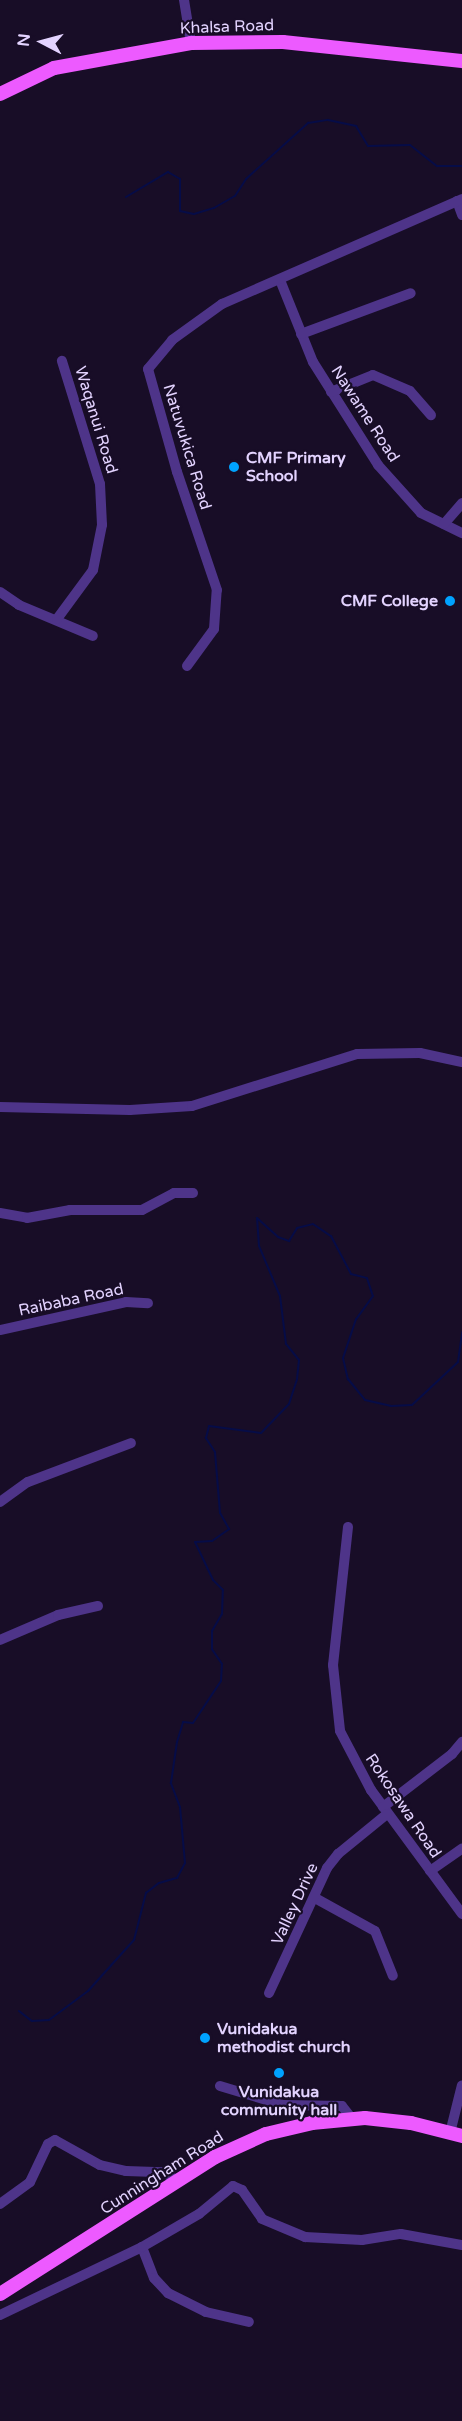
<!DOCTYPE html>
<html>
<head>
<meta charset="utf-8">
<style>
	body { margin:0 }
	#map { position:relative; width:462px; height:2421px; overflow:hidden; background:#180d27; font-family:"Varela Round",sans-serif }
	div>[style] { position:absolute }
	[style*='--x'] { left:calc(var(--x)*1px); top:calc(var(--y)*1px); width:calc(var(--w)*1px); rotate:calc(var(--a)*1deg) }
	.stream>* { height:2px; margin:-1px; padding:0 1px; transform-origin:1px; border-radius:1px; background:#060c47 }
	.minor>* { height:10px; margin:-5px; padding:0 5px; transform-origin:5px; border-radius:5px; background:#4e3489 }
	.major>* { height:14px; margin:-7px; padding:0 7px; transform-origin:7px; border-radius:7px; background:#ed5aff }
	.dots>* { width:16px; height:16px; translate:-50% -50%; box-sizing:border-box; border:3px solid #180d27; border-radius:50% }
	span { translate:-50% -50%; white-space:nowrap; text-align:center; line-height:1.15; -webkit-text-stroke:4.5px #180d27; paint-order:stroke }
	.street-label { font-size:16px; color:#e3d3ff }
	.poi-label { font-size:16px; color:#e3d3ff; font-weight:700 }
	.left { translate:0 -50%; text-align:left }
	.right { translate:-100% -50%; text-align:right }
	.north { position:absolute; left:12px; top:12px; width:60px; height:60px; -webkit-text-stroke:4px #180d27; paint-order:stroke; rotate:276deg; font-size:16px; font-weight:700; line-height:24px; text-align:center; color:#e3d3ff }
	.north::after { content:''; display:block; margin:auto; width:21px; height:27px; background:#e3d3ff; clip-path:polygon(50% 0,100% 100%,50% 72%,0 100%) }
</style>
</head>
<body>
<div id="map">
	<div class="stream">
		<i style="--x:126;--y:197;--w:49;--a:-30.8"></i>
		<i style="--x:168;--y:172;--w:14;--a:30"></i>
		<i style="--x:180;--y:179;--w:32;--a:90"></i>
		<i style="--x:180;--y:211;--w:14;--a:12"></i>
		<i style="--x:194;--y:214;--w:21;--a:-17"></i>
		<i style="--x:214;--y:208;--w:24;--a:-30"></i>
		<i style="--x:235;--y:196;--w:20;--a:-57"></i>
		<i style="--x:246;--y:179;--w:84;--a:-42.1"></i>
		<i style="--x:308;--y:123;--w:20;--a:-9"></i>
		<i style="--x:328;--y:120;--w:29;--a:12"></i>
		<i style="--x:356;--y:126;--w:23;--a:59"></i>
		<i style="--x:368;--y:146;--w:42;--a:-1.4"></i>
		<i style="--x:410;--y:145;--w:34;--a:38"></i>
		<i style="--x:437;--y:166;--w:25;--a:0"></i>
		<i style="--x:19;--y:2011;--w:16;--a:38"></i>
		<i style="--x:32;--y:2021;--w:17;--a:-3"></i>
		<i style="--x:49;--y:2020;--w:49;--a:-36.6"></i>
		<i style="--x:88;--y:1991;--w:69;--a:-48"></i>
		<i style="--x:134;--y:1940;--w:49;--a:-75.7"></i>
		<i style="--x:146;--y:1893;--w:16;--a:-38"></i>
		<i style="--x:159;--y:1883;--w:19;--a:-16"></i>
		<i style="--x:177;--y:1878;--w:17;--a:-62"></i>
		<i style="--x:185;--y:1863;--w:56;--a:-95.1"></i>
		<i style="--x:180;--y:1807;--w:26;--a:-111"></i>
		<i style="--x:171;--y:1783;--w:41;--a:-81.7"></i>
		<i style="--x:177;--y:1742;--w:21;--a:-73"></i>
		<i style="--x:183;--y:1722;--w:10;--a:6"></i>
		<i style="--x:193;--y:1723;--w:50;--a:-56.3"></i>
		<i style="--x:221;--y:1681;--w:17;--a:-87"></i>
		<i style="--x:222;--y:1664;--w:18;--a:-124"></i>
		<i style="--x:212;--y:1649;--w:18;--a:-90"></i>
		<i style="--x:212;--y:1631;--w:20;--a:-60"></i>
		<i style="--x:222;--y:1614;--w:24;--a:-88"></i>
		<i style="--x:223;--y:1590;--w:14;--a:-135"></i>
		<i style="--x:213;--y:1580;--w:42;--a:-115.3"></i>
		<i style="--x:195;--y:1542;--w:17;--a:-3"></i>
		<i style="--x:212;--y:1541;--w:21;--a:-35"></i>
		<i style="--x:229;--y:1529;--w:18;--a:-119"></i>
		<i style="--x:220;--y:1513;--w:61;--a:-94.7"></i>
		<i style="--x:215;--y:1452;--w:17;--a:-123"></i>
		<i style="--x:206;--y:1438;--w:12;--a:-76"></i>
		<i style="--x:209;--y:1426;--w:52;--a:7.7"></i>
		<i style="--x:261;--y:1433;--w:40;--a:-46"></i>
		<i style="--x:289;--y:1404;--w:26;--a:-72"></i>
		<i style="--x:297;--y:1379;--w:19;--a:-84"></i>
		<i style="--x:299;--y:1360;--w:21;--a:-129"></i>
		<i style="--x:286;--y:1344;--w:48;--a:-97.1"></i>
		<i style="--x:280;--y:1296;--w:54;--a:-112.8"></i>
		<i style="--x:259;--y:1246;--w:28;--a:-94"></i>
		<i style="--x:257;--y:1218;--w:28;--a:42"></i>
		<i style="--x:278;--y:1237;--w:12;--a:20"></i>
		<i style="--x:289;--y:1241;--w:15;--a:-58"></i>
		<i style="--x:297;--y:1228;--w:16;--a:-14"></i>
		<i style="--x:313;--y:1224;--w:22;--a:34"></i>
		<i style="--x:331;--y:1236;--w:43;--a:62.2"></i>
		<i style="--x:351;--y:1274;--w:16;--a:14"></i>
		<i style="--x:367;--y:1278;--w:19;--a:72"></i>
		<i style="--x:373;--y:1296;--w:29;--a:126"></i>
		<i style="--x:356;--y:1319;--w:41;--a:108.4"></i>
		<i style="--x:343;--y:1358;--w:22;--a:77"></i>
		<i style="--x:348;--y:1379;--w:27;--a:51"></i>
		<i style="--x:365;--y:1400;--w:27;--a:13"></i>
		<i style="--x:391;--y:1406;--w:21;--a:-3"></i>
		<i style="--x:412;--y:1405;--w:63;--a:-43.1"></i>
		<i style="--x:458;--y:1362;--w:30;--a:-82"></i>
	</div>
	<div class="minor">
		<i style="--x:184;--y:0;--w:44;--a:80.8"></i>
		<i style="--x:457;--y:201;--w:15;--a:70"></i>
		<i style="--x:280;--y:280;--w:88;--a:68.1"></i>
		<i style="--x:313;--y:362;--w:122;--a:57.7"></i>
		<i style="--x:378;--y:465;--w:64;--a:48.1"></i>
		<i style="--x:421;--y:513;--w:46;--a:26"></i>
		<i style="--x:301;--y:334;--w:117;--a:-20.4"></i>
		<i style="--x:331;--y:392;--w:45;--a:-22"></i>
		<i style="--x:373;--y:375;--w:40;--a:23.4"></i>
		<i style="--x:410;--y:391;--w:32;--a:49"></i>
		<i style="--x:444;--y:524;--w:28;--a:-49"></i>
		<i style="--x:0;--y:592;--w:23;--a:34"></i>
		<i style="--x:19;--y:605;--w:80;--a:22.7"></i>
		<i style="--x:57;--y:619;--w:61;--a:-53.7"></i>
		<i style="--x:93;--y:570;--w:46;--a:-78.7"></i>
		<i style="--x:102;--y:525;--w:41;--a:-92.8"></i>
		<i style="--x:100;--y:484;--w:129;--a:-107.2"></i>
		<i style="--x:187;--y:666;--w:46;--a:-53.9"></i>
		<i style="--x:214;--y:629;--w:39;--a:-86"></i>
		<i style="--x:217;--y:590;--w:125;--a:-108.7"></i>
		<i style="--x:177;--y:472;--w:107;--a:-105.7"></i>
		<i style="--x:148;--y:369;--w:38;--a:-50"></i>
		<i style="--x:172;--y:340;--w:62;--a:-35.8"></i>
		<i style="--x:222;--y:304;--w:262;--a:-23.6"></i>
		<i style="--x:0;--y:1107;--w:130;--a:1.3"></i>
		<i style="--x:130;--y:1110;--w:62;--a:-3.7"></i>
		<i style="--x:192;--y:1106;--w:173;--a:-17.5"></i>
		<i style="--x:357;--y:1054;--w:63;--a:-0.9"></i>
		<i style="--x:420;--y:1053;--w:43;--a:12.1"></i>
		<i style="--x:0;--y:1213;--w:27;--a:10"></i>
		<i style="--x:27;--y:1218;--w:44;--a:-10.5"></i>
		<i style="--x:70;--y:1210;--w:72;--a:0"></i>
		<i style="--x:142;--y:1210;--w:36;--a:-28"></i>
		<i style="--x:174;--y:1193;--w:19;--a:0"></i>
		<i style="--x:0;--y:1330;--w:129;--a:-12.5"></i>
		<i style="--x:126;--y:1302;--w:22;--a:3"></i>
		<i style="--x:0;--y:1502;--w:34;--a:-36"></i>
		<i style="--x:28;--y:1482;--w:110;--a:-20.7"></i>
		<i style="--x:348;--y:1527;--w:139;--a:96.2"></i>
		<i style="--x:333;--y:1665;--w:66;--a:83.9"></i>
		<i style="--x:340;--y:1731;--w:67;--a:62.3"></i>
		<i style="--x:371;--y:1790;--w:154;--a:53.7"></i>
		<i style="--x:0;--y:1640;--w:63;--a:-23.3"></i>
		<i style="--x:58;--y:1615;--w:41;--a:-12.7"></i>
		<i style="--x:383;--y:1807;--w:87;--a:-37.5"></i>
		<i style="--x:452;--y:1754;--w:16;--a:-50"></i>
		<i style="--x:430;--y:1871;--w:39;--a:-35"></i>
		<i style="--x:315;--y:1898;--w:68;--a:28.8"></i>
		<i style="--x:375;--y:1931;--w:48;--a:68.2"></i>
		<i style="--x:269;--y:1993;--w:138;--a:-65.1"></i>
		<i style="--x:327;--y:1868;--w:18;--a:-52"></i>
		<i style="--x:338;--y:1854;--w:63;--a:-39.2"></i>
		<i style="--x:220;--y:2086;--w:66;--a:16.8"></i>
		<i style="--x:283;--y:2105;--w:59;--a:1"></i>
		<i style="--x:342;--y:2106;--w:16;--a:52"></i>
		<i style="--x:450;--y:2133;--w:49;--a:-76"></i>
		<i style="--x:0;--y:2204;--w:37;--a:-36"></i>
		<i style="--x:30;--y:2182;--w:42;--a:-64.7"></i>
		<i style="--x:48;--y:2144;--w:8;--a:-30"></i>
		<i style="--x:55;--y:2140;--w:51;--a:29.1"></i>
		<i style="--x:100;--y:2165;--w:27;--a:13"></i>
		<i style="--x:126;--y:2171;--w:37;--a:2"></i>
		<i style="--x:163;--y:2172;--w:17;--a:31"></i>
		<i style="--x:142;--y:2247;--w:33;--a:69"></i>
		<i style="--x:154;--y:2278;--w:21;--a:47"></i>
		<i style="--x:168;--y:2293;--w:42;--a:26.6"></i>
		<i style="--x:206;--y:2312;--w:44;--a:13.1"></i>
		<i style="--x:0;--y:2315;--w:157;--a:-25.6"></i>
		<i style="--x:142;--y:2247;--w:66;--a:-30.1"></i>
		<i style="--x:199;--y:2214;--w:44;--a:-39.5"></i>
		<i style="--x:233;--y:2186;--w:10;--a:24"></i>
		<i style="--x:242;--y:2190;--w:35;--a:55"></i>
		<i style="--x:262;--y:2219;--w:47;--a:22.7"></i>
		<i style="--x:305;--y:2237;--w:57;--a:3"></i>
		<i style="--x:362;--y:2240;--w:39;--a:-9"></i>
		<i style="--x:401;--y:2234;--w:62;--a:10.2"></i>
	</div>
	<div class="major">
		<i style="--x:0;--y:94;--w:60;--a:-25.7"></i>
		<i style="--x:54;--y:68;--w:139;--a:-10.3"></i>
		<i style="--x:191;--y:43;--w:92;--a:-0.6"></i>
		<i style="--x:283;--y:42;--w:180;--a:6.1"></i>
		<i style="--x:0;--y:2294;--w:255;--a:-32.5"></i>
		<i style="--x:215;--y:2157;--w:56;--a:-24.3"></i>
		<i style="--x:266;--y:2134;--w:47;--a:-13.4"></i>
		<i style="--x:312;--y:2123;--w:53;--a:-5.4"></i>
		<i style="--x:365;--y:2118;--w:46;--a:6.2"></i>
		<i style="--x:411;--y:2123;--w:53;--a:14.3"></i>
	</div>
	<div class="dots">
		<i style="left:234px;top:467px;background:#00a2fe"></i>
		<i style="left:450px;top:601px;background:#00a2fe"></i>
		<i style="left:205px;top:2038px;background:#00a2fe"></i>
		<i style="left:279px;top:2073px;background:#00a2fe"></i>
	</div>
	<div class="street-label">
		<span style="left:227px;top:27px;rotate:-2deg">Khalsa Road</span>
		<span style="left:365px;top:414px;rotate:57deg">Nawame Road</span>
		<span style="left:96px;top:420px;rotate:73deg">Waqanui Road</span>
		<span style="left:187px;top:447px;rotate:73deg">Natuvukica Road</span>
		<span style="left:71px;top:1300px;rotate:-12deg">Raibaba Road</span>
		<span style="left:403px;top:1806px;rotate:56deg">Rokosawa Road</span>
		<span style="left:295px;top:1904px;rotate:-65deg">Valley Drive</span>
		<span style="left:162px;top:2173px;rotate:-32deg">Cunningham Road</span>
	</div>
	<div class="poi-label">
		<span class="left" style="left:246px;top:467px">CMF Primary<br>School</span>
		<span class="right" style="left:438px;top:601px">CMF College</span>
		<span class="left" style="left:217px;top:2038px">Vunidakua<br>methodist church</span>
		<span style="left:279px;top:2101px">Vunidakua<br>community hall</span>
	</div>
	<div class="north">N</div>
</div>
</body>
</html>
